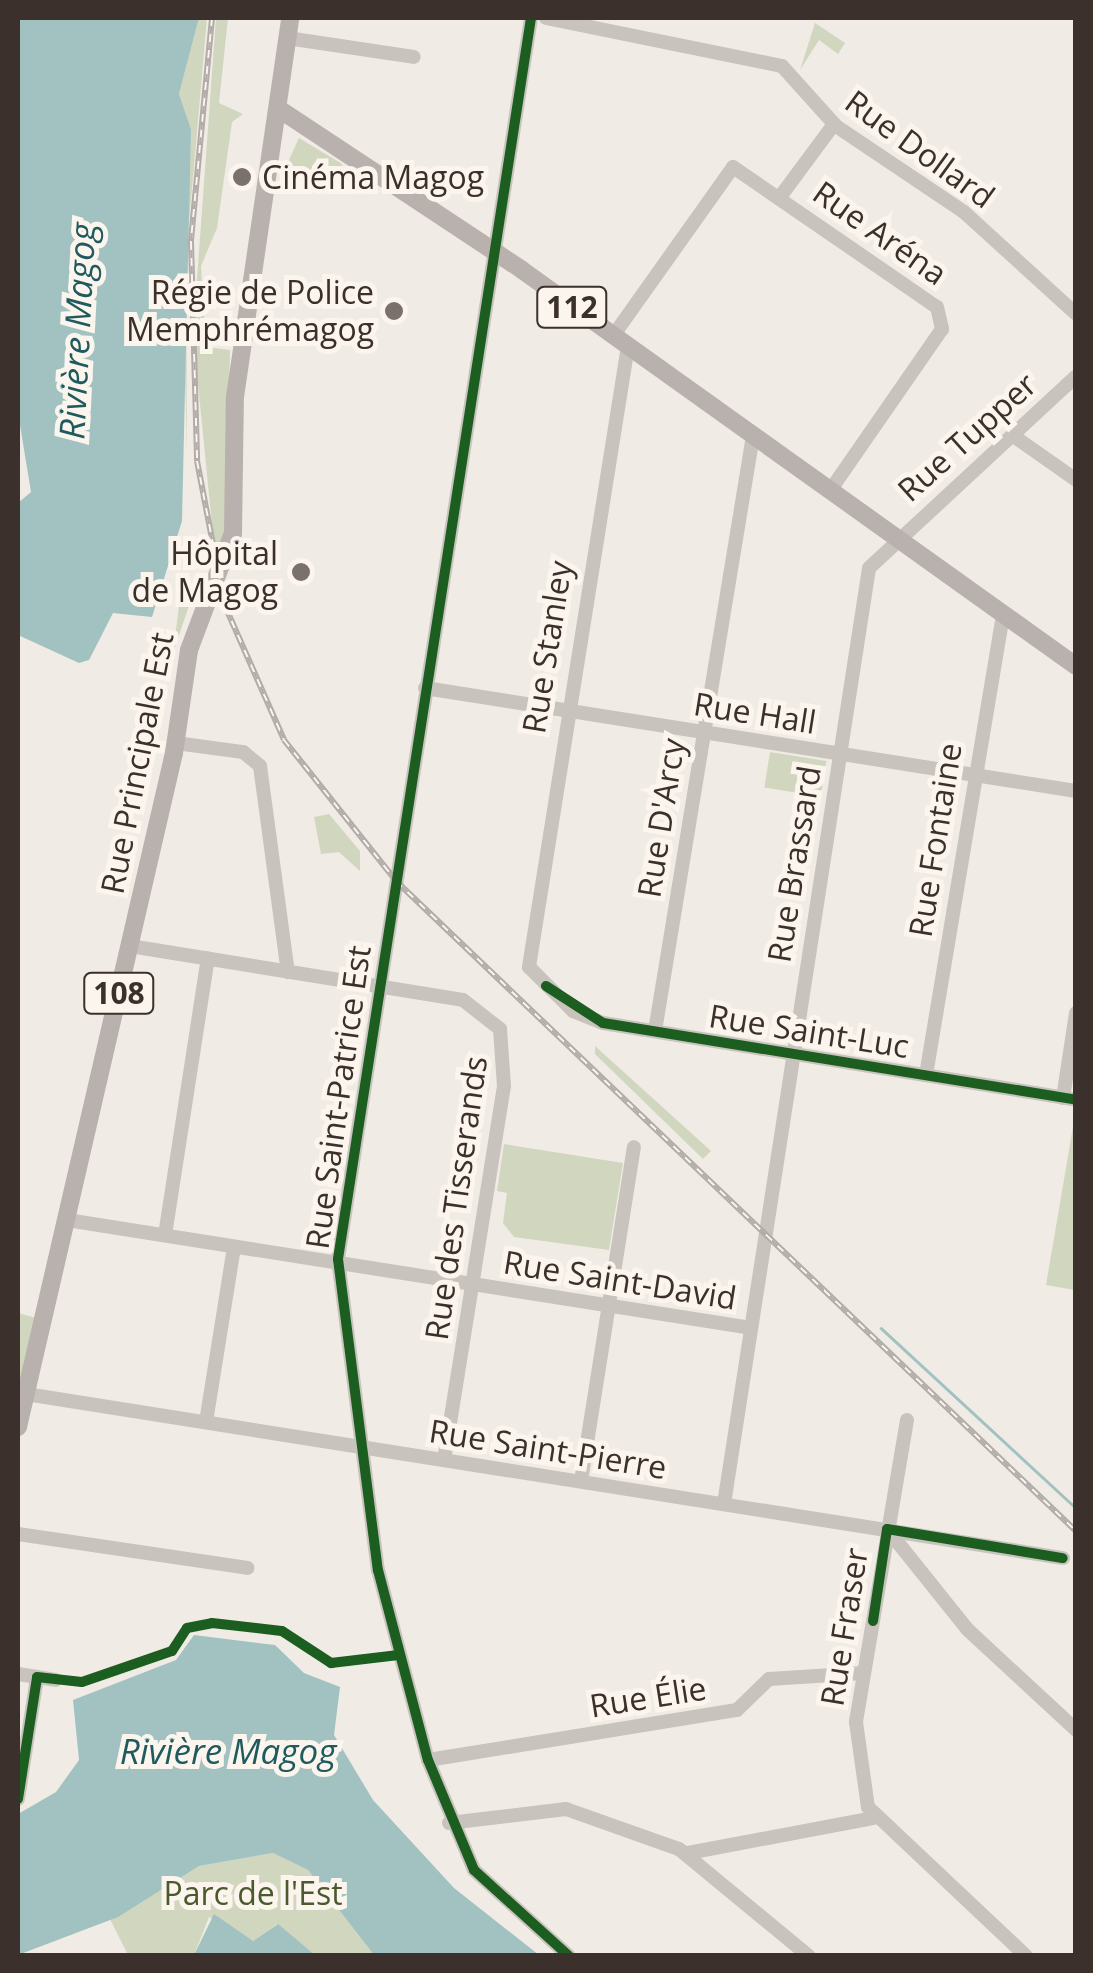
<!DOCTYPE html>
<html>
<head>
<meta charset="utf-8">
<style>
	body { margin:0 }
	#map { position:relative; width:1093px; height:1973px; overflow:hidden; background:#f0ebe5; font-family:"Open Sans",sans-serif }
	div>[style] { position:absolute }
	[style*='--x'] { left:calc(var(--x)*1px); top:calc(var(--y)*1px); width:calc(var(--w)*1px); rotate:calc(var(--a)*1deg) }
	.green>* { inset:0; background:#d1d6bf; transform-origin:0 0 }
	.water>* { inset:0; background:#a1c2c1 }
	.stream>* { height:2.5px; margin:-1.25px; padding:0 1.25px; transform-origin:1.25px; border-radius:1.25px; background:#a1c2c1 }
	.minor>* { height:14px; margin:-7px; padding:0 7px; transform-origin:7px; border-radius:7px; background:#c9c3be }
	.major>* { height:18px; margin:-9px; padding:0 9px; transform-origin:9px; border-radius:9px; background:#b8b1ad }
	.rail>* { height:6px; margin-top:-3px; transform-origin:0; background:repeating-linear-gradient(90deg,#fbf5ee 0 8px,#b1aca8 0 16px); box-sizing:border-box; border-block:2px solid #b1aca8 }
	.cycleway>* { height:10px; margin:-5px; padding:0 5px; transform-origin:5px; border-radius:5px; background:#1b5e20 }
	.dots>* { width:28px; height:28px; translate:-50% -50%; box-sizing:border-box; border:5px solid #fbf5ee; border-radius:50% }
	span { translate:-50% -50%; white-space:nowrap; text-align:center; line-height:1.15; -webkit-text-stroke:10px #fbf5ee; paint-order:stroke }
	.shield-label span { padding:2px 8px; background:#fbf5ee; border:2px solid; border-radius:8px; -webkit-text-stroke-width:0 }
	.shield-label { font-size:30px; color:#3b302b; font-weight:700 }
	.street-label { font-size:32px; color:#3b302b }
	.poi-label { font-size:32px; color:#3b302b }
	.left { translate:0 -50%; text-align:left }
	.right { translate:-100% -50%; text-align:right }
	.park-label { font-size:32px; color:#4a5a2e }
	.water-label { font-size:35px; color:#1f5a5e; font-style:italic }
	.frame { position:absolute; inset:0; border:20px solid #3b302b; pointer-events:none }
</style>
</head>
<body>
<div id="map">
	<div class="green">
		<i style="clip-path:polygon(199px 18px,207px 18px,186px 257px,187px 457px,182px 233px,191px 129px,179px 94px)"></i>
		<i style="clip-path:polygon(216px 18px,228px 18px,219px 103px,243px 114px,232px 122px,217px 228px,201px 266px,206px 347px,230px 350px,226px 530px,215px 555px,193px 334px)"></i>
		<i style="clip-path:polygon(815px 23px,845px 43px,838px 54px,819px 40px,800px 70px)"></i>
		<i style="clip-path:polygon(299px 138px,342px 164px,341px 168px,325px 177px,284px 171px)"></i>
		<i style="clip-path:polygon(190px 580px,195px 588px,173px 653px,182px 583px)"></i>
		<i style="left:770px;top:752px;width:57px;height:36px;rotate:9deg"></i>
		<i style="clip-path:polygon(329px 814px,360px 851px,360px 871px,339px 852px,321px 854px,314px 817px)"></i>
		<i style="clip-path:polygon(595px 1046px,711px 1151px,703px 1159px,595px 1054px)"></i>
		<i style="clip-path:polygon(1075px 1115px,1076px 1290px,1075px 1290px,1046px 1285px)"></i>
		<i style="clip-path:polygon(504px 1144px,623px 1163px,609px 1250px,514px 1237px,503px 1223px,507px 1193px,497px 1191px)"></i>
		<i style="clip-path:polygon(18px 1313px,36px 1318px,18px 1391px)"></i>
		<i style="clip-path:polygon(273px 1853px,308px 1870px,374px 1955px,315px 1955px,277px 1924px,253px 1941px,209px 1917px,194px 1955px,128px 1955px,110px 1919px,199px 1866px)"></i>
	</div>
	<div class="water">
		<i style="clip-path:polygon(18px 18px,199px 18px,179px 94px,191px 129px,182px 521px,152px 617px,113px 613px,89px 660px,79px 663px,18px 635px,18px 503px,31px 492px,18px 413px)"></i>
		<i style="clip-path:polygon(194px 1635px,275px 1645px,304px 1673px,340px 1687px,334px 1735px,373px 1800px,454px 1888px,539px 1955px,374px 1955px,308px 1870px,273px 1853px,199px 1866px,118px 1917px,18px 1955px,18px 1814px,56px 1792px,79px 1760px,73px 1700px,176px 1660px)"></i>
		<i style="clip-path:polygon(214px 1914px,253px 1941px,278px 1924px,315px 1955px,194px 1955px)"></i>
	</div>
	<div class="stream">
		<i style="--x:881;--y:1328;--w:265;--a:42.7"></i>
	</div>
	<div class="minor">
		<i style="--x:531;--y:18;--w:1256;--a:98.84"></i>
		<i style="--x:338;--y:1259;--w:314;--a:82.7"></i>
		<i style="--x:378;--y:1570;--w:196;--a:75.3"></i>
		<i style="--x:428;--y:1760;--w:119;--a:67.3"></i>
		<i style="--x:474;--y:1870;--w:128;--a:42.2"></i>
		<i style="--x:546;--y:18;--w:241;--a:11.5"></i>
		<i style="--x:782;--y:66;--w:81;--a:48"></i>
		<i style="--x:836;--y:126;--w:154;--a:33.9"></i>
		<i style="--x:964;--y:212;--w:151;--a:42.3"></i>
		<i style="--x:287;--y:38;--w:128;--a:8.5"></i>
		<i style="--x:780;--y:197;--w:91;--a:-53.5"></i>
		<i style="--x:613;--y:336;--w:207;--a:-54.6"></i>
		<i style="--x:733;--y:167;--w:247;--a:34.5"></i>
		<i style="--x:937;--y:307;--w:23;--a:77"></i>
		<i style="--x:942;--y:329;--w:198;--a:124.7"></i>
		<i style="--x:628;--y:346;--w:629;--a:99.06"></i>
		<i style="--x:529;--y:967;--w:62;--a:45"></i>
		<i style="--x:573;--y:1011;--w:32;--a:22"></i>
		<i style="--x:603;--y:1023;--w:479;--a:9.2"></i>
		<i style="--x:1012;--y:435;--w:78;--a:35.1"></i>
		<i style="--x:425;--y:688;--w:659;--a:8.99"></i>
		<i style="--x:176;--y:743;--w:68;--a:7.7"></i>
		<i style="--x:243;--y:752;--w:22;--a:39"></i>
		<i style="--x:260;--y:766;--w:208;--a:82.3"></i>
		<i style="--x:130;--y:946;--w:337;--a:9.2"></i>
		<i style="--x:463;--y:1000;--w:47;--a:38.1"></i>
		<i style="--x:500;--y:1029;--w:57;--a:86"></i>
		<i style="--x:504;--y:1086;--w:379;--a:99.1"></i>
		<i style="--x:655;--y:1031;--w:603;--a:-80.65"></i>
		<i style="--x:926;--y:1075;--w:466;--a:-80.5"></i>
		<i style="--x:1063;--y:1098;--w:86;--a:-81.3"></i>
		<i style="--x:67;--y:1220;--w:692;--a:8.97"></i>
		<i style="--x:165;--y:1235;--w:280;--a:-81.2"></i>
		<i style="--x:26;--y:1394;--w:1050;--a:8.99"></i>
		<i style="--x:907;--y:1420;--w:306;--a:99.6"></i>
		<i style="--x:856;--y:1722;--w:86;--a:82"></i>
		<i style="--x:868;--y:1807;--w:217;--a:43.3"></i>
		<i style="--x:206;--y:1422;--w:177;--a:-80.9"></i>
		<i style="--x:581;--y:1481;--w:338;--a:-81"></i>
		<i style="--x:724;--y:1504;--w:947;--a:-81.19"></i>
		<i style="--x:869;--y:568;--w:282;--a:-42.8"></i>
		<i style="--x:887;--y:1529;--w:128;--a:51.3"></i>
		<i style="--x:967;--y:1629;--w:149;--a:42.8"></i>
		<i style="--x:18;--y:1534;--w:232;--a:8.4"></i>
		<i style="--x:18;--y:1674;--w:38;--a:9"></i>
		<i style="--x:428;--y:1760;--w:313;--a:-9.2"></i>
		<i style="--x:737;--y:1710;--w:45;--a:-44.1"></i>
		<i style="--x:769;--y:1679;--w:95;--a:-3.6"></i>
		<i style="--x:18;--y:1799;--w:123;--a:-81.1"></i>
		<i style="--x:449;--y:1823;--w:118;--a:-6.8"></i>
		<i style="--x:566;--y:1809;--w:120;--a:19.5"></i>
		<i style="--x:679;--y:1849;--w:168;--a:39.5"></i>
		<i style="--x:688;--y:1853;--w:188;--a:-10.7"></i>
	</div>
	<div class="major">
		<i style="--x:279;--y:109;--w:291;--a:33.5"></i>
		<i style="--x:522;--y:270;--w:681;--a:35.56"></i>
		<i style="--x:18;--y:1427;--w:692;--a:-76.97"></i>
		<i style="--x:174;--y:753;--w:104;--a:-81.7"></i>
		<i style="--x:189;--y:650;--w:125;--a:-69.4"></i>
		<i style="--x:233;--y:533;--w:136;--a:-89.2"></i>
		<i style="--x:235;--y:397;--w:383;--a:-81.7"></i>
	</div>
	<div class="rail">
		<i style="--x:212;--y:18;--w:225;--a:95.4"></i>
		<i style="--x:191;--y:242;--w:219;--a:88.4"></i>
		<i style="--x:197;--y:461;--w:148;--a:79.1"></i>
		<i style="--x:225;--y:606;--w:146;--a:66.2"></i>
		<i style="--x:284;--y:740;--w:180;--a:51.5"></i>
		<i style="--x:396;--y:881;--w:941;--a:43.71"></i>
	</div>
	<div class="cycleway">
		<i style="--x:531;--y:18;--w:1256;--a:98.84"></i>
		<i style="--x:338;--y:1259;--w:314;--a:82.7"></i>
		<i style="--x:378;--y:1570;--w:196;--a:75.3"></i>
		<i style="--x:428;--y:1760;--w:119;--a:67.3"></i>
		<i style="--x:474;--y:1870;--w:128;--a:42.2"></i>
		<i style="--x:546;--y:986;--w:68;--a:33"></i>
		<i style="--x:603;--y:1023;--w:479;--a:9.2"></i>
		<i style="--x:873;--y:1621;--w:93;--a:-81.3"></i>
		<i style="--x:887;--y:1529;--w:178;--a:9.4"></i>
		<i style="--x:18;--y:1799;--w:123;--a:-81.1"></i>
		<i style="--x:37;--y:1677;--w:45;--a:6.3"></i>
		<i style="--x:82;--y:1682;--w:95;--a:-19"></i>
		<i style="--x:172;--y:1651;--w:27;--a:-57"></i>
		<i style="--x:187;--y:1628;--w:25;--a:-11"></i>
		<i style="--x:212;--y:1623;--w:70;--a:6.5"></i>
		<i style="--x:282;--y:1631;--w:59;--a:33.1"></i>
		<i style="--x:331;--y:1663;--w:68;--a:-6.7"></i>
	</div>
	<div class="dots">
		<i style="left:242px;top:177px;background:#7a716c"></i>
		<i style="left:394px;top:311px;background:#7a716c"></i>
		<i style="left:301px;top:572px;background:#7a716c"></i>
	</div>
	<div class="shield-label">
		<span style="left:572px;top:307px">112</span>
		<span style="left:119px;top:993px">108</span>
	</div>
	<div class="street-label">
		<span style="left:920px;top:149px;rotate:36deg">Rue Dollard</span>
		<span style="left:880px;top:233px;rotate:35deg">Rue Aréna</span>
		<span style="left:967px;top:437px;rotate:-42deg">Rue Tupper</span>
		<span style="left:547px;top:647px;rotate:-81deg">Rue Stanley</span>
		<span style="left:755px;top:713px;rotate:9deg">Rue Hall</span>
		<span style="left:137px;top:763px;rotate:-79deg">Rue Principale Est</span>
		<span style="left:661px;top:818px;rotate:-81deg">Rue D'Arcy</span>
		<span style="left:935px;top:840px;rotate:-81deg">Rue Fontaine</span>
		<span style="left:794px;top:864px;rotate:-81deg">Rue Brassard</span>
		<span style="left:809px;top:1031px;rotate:9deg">Rue Saint-Luc</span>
		<span style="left:338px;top:1097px;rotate:-82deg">Rue Saint-Patrice Est</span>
		<span style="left:456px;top:1198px;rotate:-82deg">Rue des Tisserands</span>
		<span style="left:620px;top:1280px;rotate:9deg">Rue Saint-David</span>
		<span style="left:548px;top:1449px;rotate:9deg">Rue Saint-Pierre</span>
		<span style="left:844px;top:1627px;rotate:-81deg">Rue Fraser</span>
		<span style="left:648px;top:1697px;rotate:-9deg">Rue Élie</span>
	</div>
	<div class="poi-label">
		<span class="left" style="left:262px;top:177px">Cinéma Magog</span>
		<span class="right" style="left:374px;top:311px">Régie de Police<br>Memphrémagog</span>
		<span class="right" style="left:278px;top:572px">Hôpital<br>de Magog</span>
	</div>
	<div class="park-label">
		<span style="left:253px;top:1893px">Parc de l'Est</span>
	</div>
	<div class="water-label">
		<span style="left:77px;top:331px;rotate:-87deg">Rivière Magog</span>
		<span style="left:228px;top:1751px">Rivière Magog</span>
	</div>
	<div class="frame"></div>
</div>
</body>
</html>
